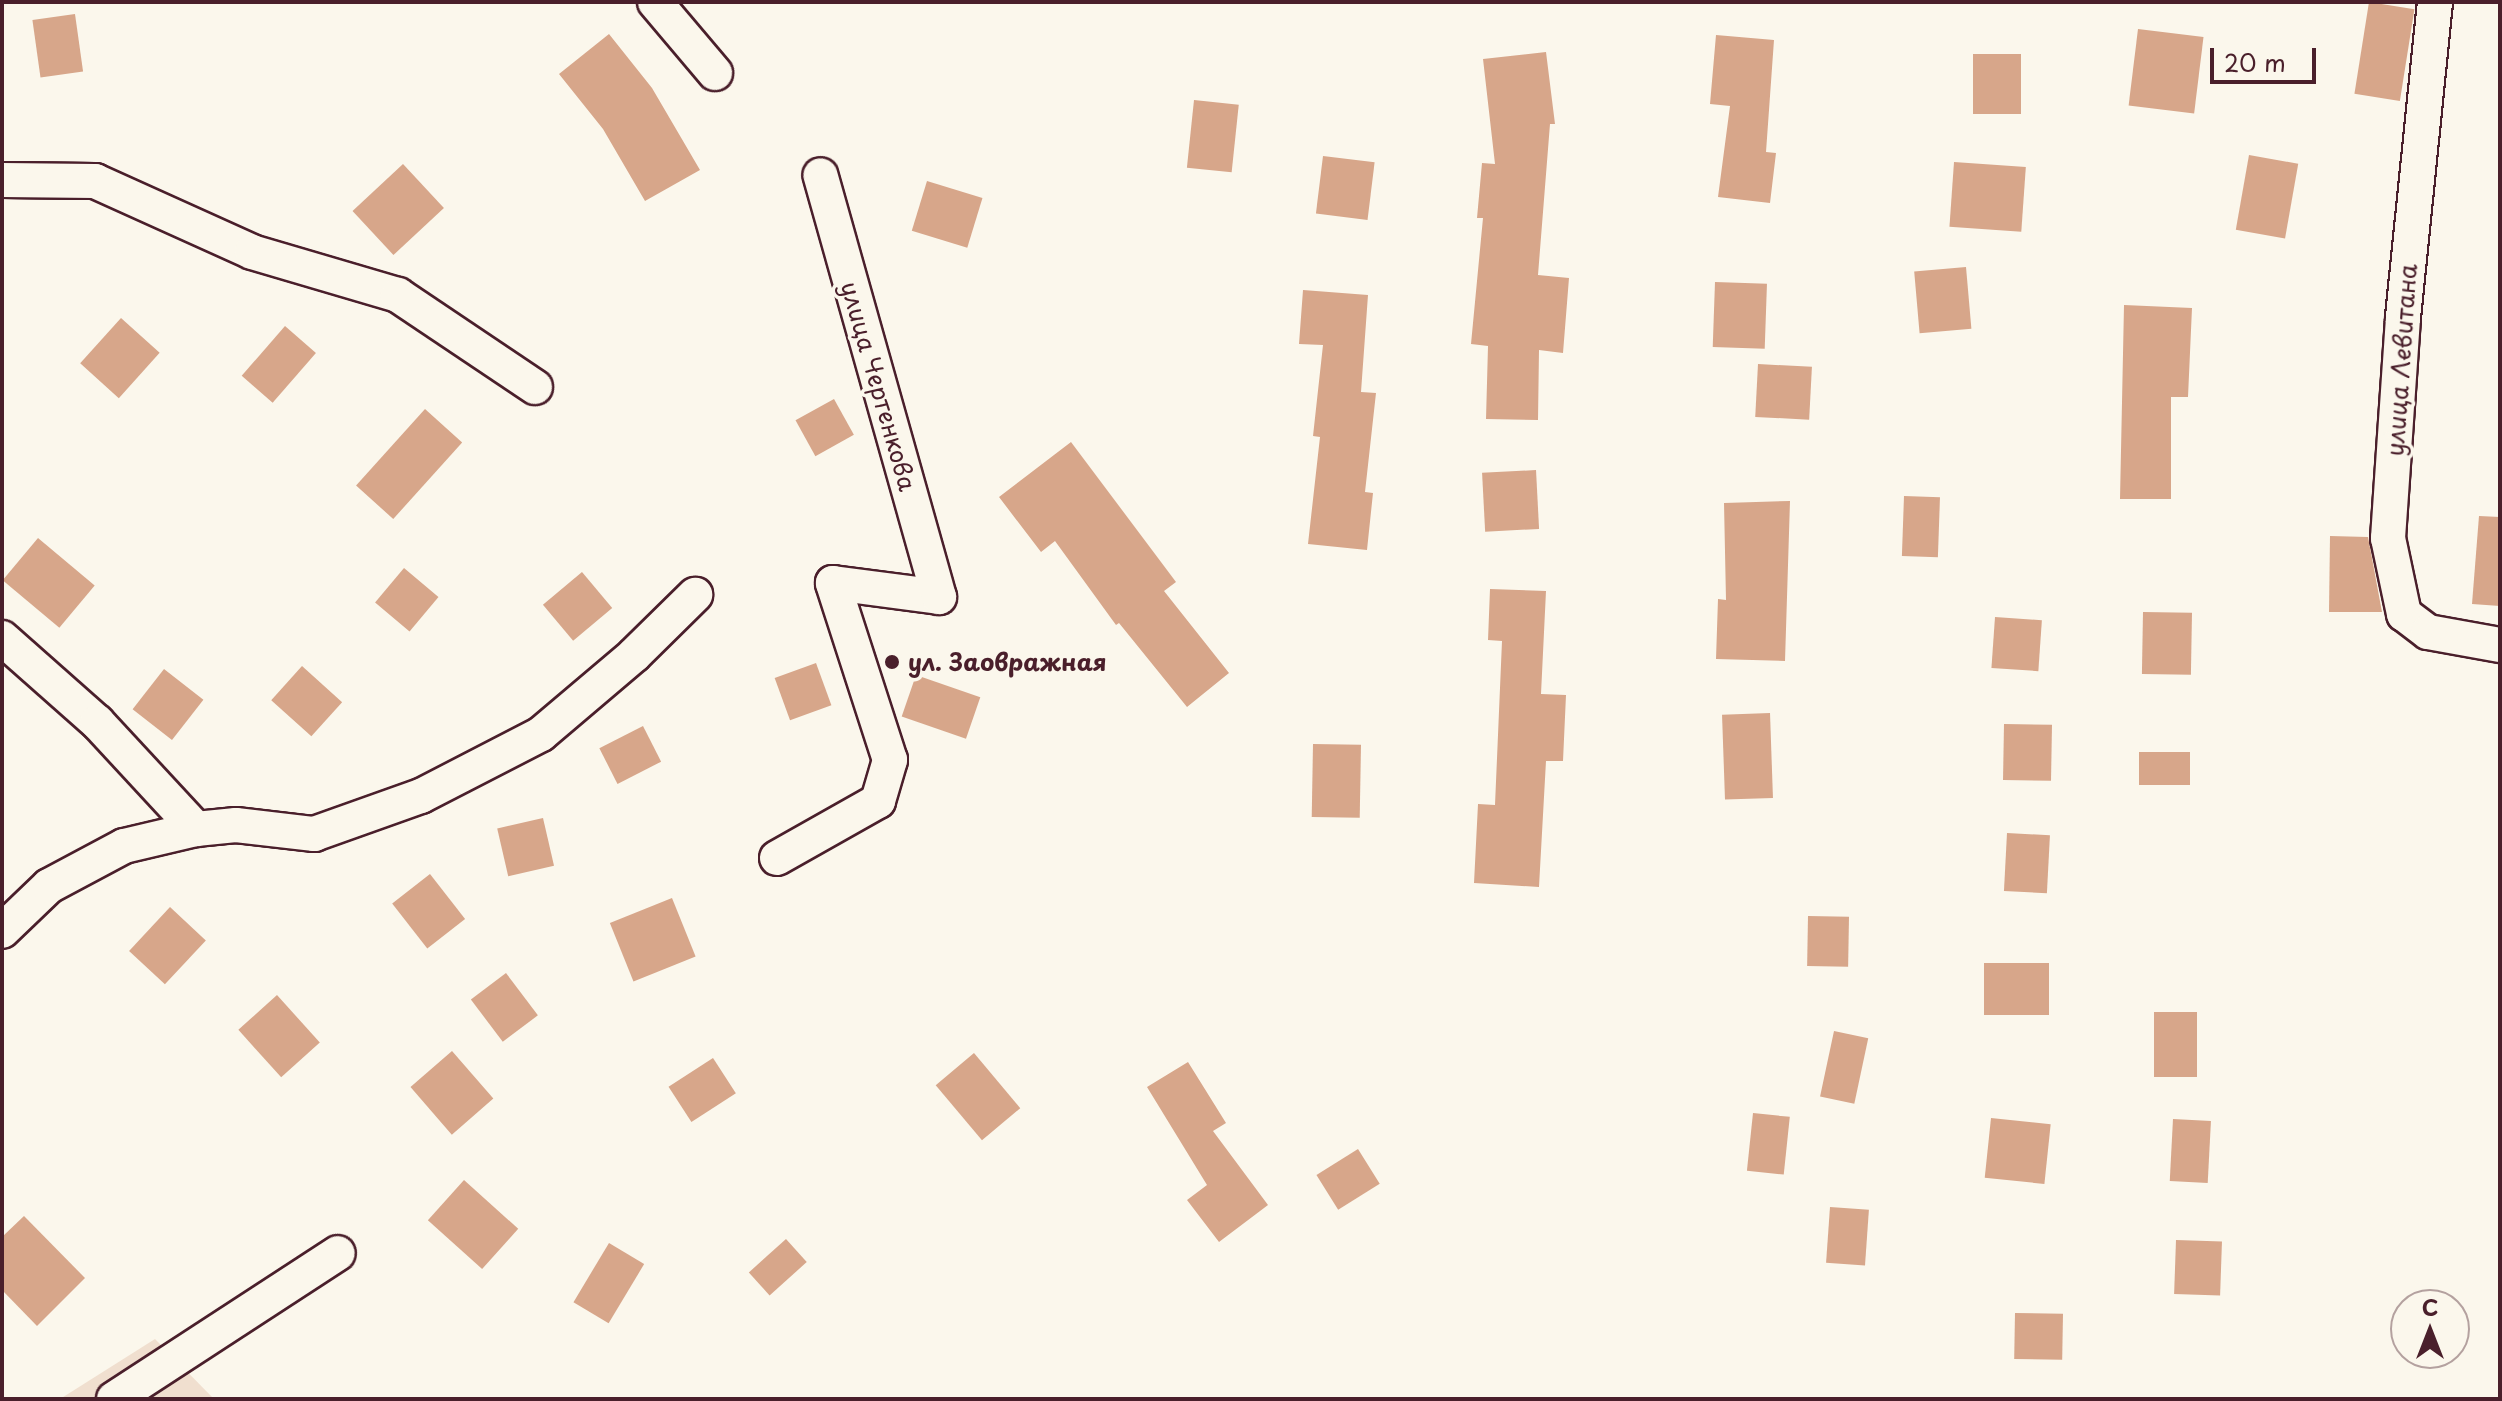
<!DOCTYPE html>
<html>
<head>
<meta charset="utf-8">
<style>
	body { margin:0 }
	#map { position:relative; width:2502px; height:1401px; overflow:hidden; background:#fbf7ec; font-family:"Playpen Sans",sans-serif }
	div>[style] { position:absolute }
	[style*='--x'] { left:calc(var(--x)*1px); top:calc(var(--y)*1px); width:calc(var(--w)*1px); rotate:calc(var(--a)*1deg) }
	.built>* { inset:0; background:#f0dfcf }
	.building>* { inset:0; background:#d7a68a; transform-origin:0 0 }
	.roads { filter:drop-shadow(2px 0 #4a1f2b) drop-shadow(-2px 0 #4a1f2b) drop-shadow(0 2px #4a1f2b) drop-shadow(0 -2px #4a1f2b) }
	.street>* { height:34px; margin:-17px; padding:0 17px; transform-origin:17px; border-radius:17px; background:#fbf7ec }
	.dots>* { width:22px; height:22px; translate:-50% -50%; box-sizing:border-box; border:4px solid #fbf7ec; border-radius:50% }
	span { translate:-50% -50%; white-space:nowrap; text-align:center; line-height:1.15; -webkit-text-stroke:7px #fbf7ec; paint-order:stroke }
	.street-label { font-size:24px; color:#4a1f2b }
	.poi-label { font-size:24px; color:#4a1f2b; font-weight:700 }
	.left { translate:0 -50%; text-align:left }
	.frame { position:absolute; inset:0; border:4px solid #4a1f2b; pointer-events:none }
	.north { position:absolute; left:2390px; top:1289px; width:80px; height:80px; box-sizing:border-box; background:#fbf7ec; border:2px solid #b4a19f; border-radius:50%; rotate:0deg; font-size:22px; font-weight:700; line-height:32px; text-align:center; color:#4a1f2b }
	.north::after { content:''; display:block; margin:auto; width:28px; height:36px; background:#4a1f2b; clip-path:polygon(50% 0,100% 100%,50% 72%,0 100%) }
	.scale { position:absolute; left:2210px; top:48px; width:106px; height:36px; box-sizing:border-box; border:4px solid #4a1f2b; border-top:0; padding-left:10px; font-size:24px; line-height:28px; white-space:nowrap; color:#4a1f2b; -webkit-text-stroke:6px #fbf7ec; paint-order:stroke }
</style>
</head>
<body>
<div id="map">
	<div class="built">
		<i style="clip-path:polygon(155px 1339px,214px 1399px,60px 1399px)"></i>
	</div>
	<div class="building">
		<i style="left:2369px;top:2px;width:46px;height:93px;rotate:9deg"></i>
		<i style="left:75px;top:14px;width:58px;height:43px;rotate:82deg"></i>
		<i style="left:2138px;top:29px;width:66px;height:77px;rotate:7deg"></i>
		<i style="clip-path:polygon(609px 34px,652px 88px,700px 170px,645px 201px,603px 129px,559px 74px)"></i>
		<i style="clip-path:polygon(1716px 35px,1774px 40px,1766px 152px,1776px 153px,1770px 203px,1718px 197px,1730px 106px,1710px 104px)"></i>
		<i style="clip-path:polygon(1546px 52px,1555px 124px,1550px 124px,1538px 275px,1569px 278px,1563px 353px,1539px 350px,1538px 420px,1486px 419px,1488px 346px,1471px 344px,1483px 218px,1477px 218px,1482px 163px,1495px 164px,1483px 59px)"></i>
		<i style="left:1973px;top:54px;width:48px;height:60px"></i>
		<i style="left:1194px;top:100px;width:45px;height:68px;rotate:6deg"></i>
		<i style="left:2249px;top:155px;width:50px;height:76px;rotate:10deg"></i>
		<i style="left:1323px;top:156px;width:52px;height:58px;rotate:7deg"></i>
		<i style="left:1954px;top:162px;width:72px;height:65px;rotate:4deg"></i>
		<i style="left:403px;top:164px;width:60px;height:69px;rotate:47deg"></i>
		<i style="left:927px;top:181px;width:58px;height:52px;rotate:17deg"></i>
		<i style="left:1966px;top:267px;width:62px;height:52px;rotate:85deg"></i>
		<i style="left:1715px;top:282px;width:52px;height:65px;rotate:2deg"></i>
		<i style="clip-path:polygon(1303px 290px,1368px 295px,1361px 392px,1376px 393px,1365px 492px,1373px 493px,1367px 550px,1308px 544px,1320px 437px,1313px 436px,1323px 345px,1299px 344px)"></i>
		<i style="clip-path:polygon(2124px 305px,2192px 308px,2188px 397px,2171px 397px,2171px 499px,2120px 499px)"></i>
		<i style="left:121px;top:318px;width:52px;height:61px;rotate:42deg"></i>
		<i style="left:285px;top:326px;width:41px;height:66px;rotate:41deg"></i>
		<i style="left:1758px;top:364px;width:54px;height:53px;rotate:3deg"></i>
		<i style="left:834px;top:399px;width:41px;height:44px;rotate:61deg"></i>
		<i style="left:425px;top:409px;width:50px;height:103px;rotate:42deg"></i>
		<i style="clip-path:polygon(1071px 442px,1176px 582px,1164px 591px,1229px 673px,1187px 707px,1119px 623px,1116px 625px,1055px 541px,1041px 552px,999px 497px)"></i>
		<i style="left:1536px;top:470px;width:59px;height:54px;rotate:87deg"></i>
		<i style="left:1904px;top:496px;width:36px;height:60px;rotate:2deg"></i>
		<i style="clip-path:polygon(1790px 501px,1785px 661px,1716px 659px,1718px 599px,1726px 600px,1724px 503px)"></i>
		<i style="clip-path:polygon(2479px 516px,2500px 517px,2500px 606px,2472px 604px)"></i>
		<i style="clip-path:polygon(2330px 536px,2368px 537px,2382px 612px,2329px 612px)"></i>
		<i style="left:38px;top:538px;width:74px;height:55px;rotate:40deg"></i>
		<i style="left:404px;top:568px;width:45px;height:45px;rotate:40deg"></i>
		<i style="left:582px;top:572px;width:47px;height:51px;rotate:50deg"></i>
		<i style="clip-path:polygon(1490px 589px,1546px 591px,1541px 694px,1566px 695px,1563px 761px,1546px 761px,1539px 887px,1474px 883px,1478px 804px,1495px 805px,1502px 641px,1488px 640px)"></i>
		<i style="left:2143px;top:612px;width:49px;height:62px;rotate:1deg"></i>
		<i style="left:1995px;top:617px;width:47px;height:51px;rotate:4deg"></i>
		<i style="left:816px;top:663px;width:45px;height:44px;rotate:70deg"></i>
		<i style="left:302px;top:666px;width:54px;height:46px;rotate:42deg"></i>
		<i style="left:164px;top:669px;width:50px;height:51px;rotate:38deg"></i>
		<i style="left:916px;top:675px;width:68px;height:44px;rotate:19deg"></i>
		<i style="left:1770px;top:713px;width:85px;height:48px;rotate:88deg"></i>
		<i style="left:2004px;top:724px;width:48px;height:56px;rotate:1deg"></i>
		<i style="left:643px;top:726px;width:40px;height:49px;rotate:63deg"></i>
		<i style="left:1313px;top:744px;width:48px;height:73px;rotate:1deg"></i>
		<i style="left:2139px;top:752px;width:51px;height:33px"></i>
		<i style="left:543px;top:818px;width:49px;height:47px;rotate:77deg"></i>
		<i style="left:2007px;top:833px;width:43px;height:58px;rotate:3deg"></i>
		<i style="left:430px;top:874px;width:57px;height:48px;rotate:52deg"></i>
		<i style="left:672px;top:898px;width:63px;height:67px;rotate:68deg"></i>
		<i style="left:170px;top:907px;width:49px;height:60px;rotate:43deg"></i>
		<i style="left:1808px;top:916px;width:41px;height:50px;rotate:1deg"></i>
		<i style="left:2049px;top:963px;width:52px;height:65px;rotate:90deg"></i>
		<i style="left:506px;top:973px;width:53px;height:44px;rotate:53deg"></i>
		<i style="left:277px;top:995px;width:64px;height:52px;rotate:48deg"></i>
		<i style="left:2154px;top:1012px;width:43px;height:65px"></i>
		<i style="left:1834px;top:1031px;width:35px;height:67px;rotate:12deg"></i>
		<i style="left:452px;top:1051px;width:63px;height:55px;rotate:49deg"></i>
		<i style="left:974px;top:1053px;width:72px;height:50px;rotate:50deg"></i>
		<i style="left:713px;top:1058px;width:42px;height:53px;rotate:57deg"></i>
		<i style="clip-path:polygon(1188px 1062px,1226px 1123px,1213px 1131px,1268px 1205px,1219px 1242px,1187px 1200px,1207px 1185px,1147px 1087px)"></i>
		<i style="left:1753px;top:1113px;width:37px;height:58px;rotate:6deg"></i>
		<i style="left:1991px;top:1118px;width:60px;height:60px;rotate:6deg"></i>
		<i style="left:2173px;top:1119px;width:38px;height:62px;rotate:3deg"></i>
		<i style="left:1358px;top:1149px;width:41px;height:49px;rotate:58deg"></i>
		<i style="left:464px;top:1180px;width:73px;height:54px;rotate:42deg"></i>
		<i style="left:1830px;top:1207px;width:39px;height:56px;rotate:4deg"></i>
		<i style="clip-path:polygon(24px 1216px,85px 1278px,37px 1326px,2px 1290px,2px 1237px)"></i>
		<i style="left:786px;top:1239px;width:31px;height:50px;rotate:48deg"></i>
		<i style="left:2176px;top:1240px;width:46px;height:54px;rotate:2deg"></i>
		<i style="left:609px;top:1243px;width:41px;height:69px;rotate:31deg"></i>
		<i style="left:2015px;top:1313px;width:48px;height:46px;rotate:1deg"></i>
	</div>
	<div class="roads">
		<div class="street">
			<i style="--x:655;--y:2;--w:93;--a:49.8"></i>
			<i style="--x:2435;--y:2;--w:318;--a:95.8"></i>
			<i style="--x:2403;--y:318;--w:221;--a:93.9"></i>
			<i style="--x:2388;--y:538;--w:78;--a:78.1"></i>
			<i style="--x:2404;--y:614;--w:30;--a:37"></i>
			<i style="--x:2428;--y:632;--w:73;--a:10.2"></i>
			<i style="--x:2;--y:180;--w:93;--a:0.6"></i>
			<i style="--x:95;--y:181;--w:172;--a:24.3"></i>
			<i style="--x:252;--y:252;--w:152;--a:16.4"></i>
			<i style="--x:398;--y:295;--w:165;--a:33.9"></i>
			<i style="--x:2;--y:638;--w:127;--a:41.5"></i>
			<i style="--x:97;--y:722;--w:146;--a:47.2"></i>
			<i style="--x:777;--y:858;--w:116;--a:-29.4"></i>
			<i style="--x:878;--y:801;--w:43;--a:-73.7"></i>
			<i style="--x:890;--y:760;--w:186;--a:-107.9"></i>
			<i style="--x:833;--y:583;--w:107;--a:7.5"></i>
			<i style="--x:939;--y:597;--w:438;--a:-105.7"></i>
			<i style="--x:2;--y:931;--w:65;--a:-43.8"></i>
			<i style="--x:49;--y:886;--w:85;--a:-28.1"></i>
			<i style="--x:124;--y:846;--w:74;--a:-13.3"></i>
			<i style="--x:196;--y:829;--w:40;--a:-5.7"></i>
			<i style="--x:236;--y:825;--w:79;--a:6.6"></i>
			<i style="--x:314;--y:834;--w:114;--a:-19.6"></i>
			<i style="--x:421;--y:796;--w:135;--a:-27.3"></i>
			<i style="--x:541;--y:734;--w:122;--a:-40.3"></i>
			<i style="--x:634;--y:655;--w:86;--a:-44.5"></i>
			<i style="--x:114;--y:1399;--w:267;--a:-33.1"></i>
		</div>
	</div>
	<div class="dots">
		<i style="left:892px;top:662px;background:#4a1f2b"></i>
	</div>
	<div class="street-label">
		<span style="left:2401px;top:360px;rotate:-86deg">улица Левитана</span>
		<span style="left:879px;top:386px;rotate:74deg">улица Чертенкова</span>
	</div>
	<div class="poi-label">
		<span class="left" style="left:908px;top:662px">ул. Заовражная</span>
	</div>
	<div class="frame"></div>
	<div class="north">С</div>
	<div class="scale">20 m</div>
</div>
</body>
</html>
